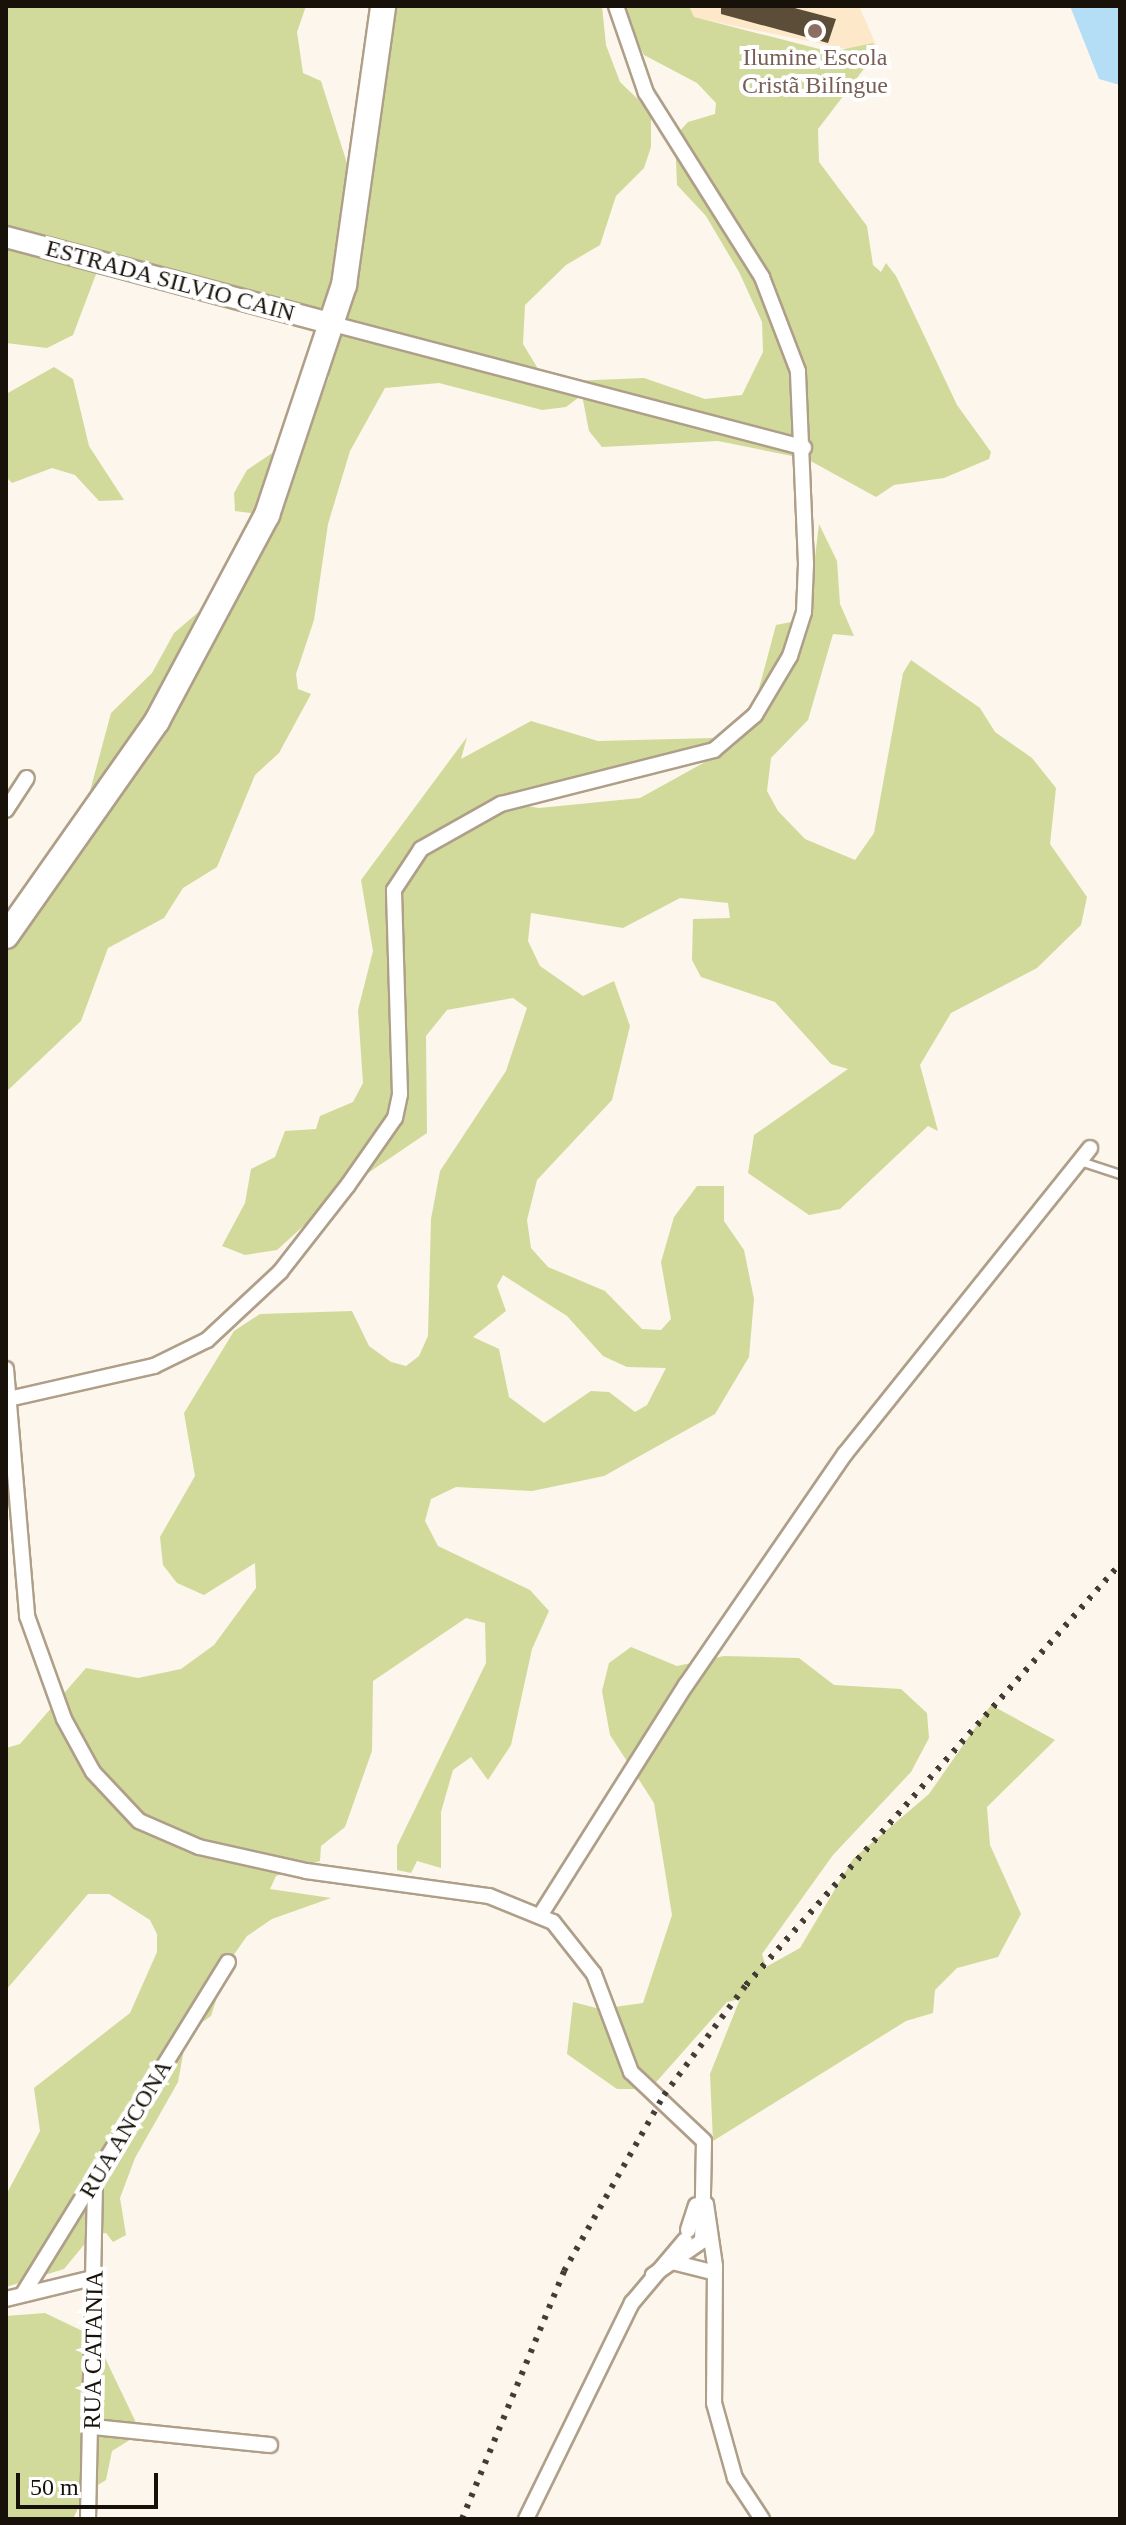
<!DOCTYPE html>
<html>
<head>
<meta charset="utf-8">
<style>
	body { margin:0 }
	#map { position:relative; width:1126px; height:2525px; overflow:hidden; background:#fdf6ec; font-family:Georgia,serif }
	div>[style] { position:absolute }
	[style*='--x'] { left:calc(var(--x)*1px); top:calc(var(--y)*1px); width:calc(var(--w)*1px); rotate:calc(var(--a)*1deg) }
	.built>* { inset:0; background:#fee8ca }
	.green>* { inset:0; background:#d1da9a }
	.water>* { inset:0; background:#b4def6 }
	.building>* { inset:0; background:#5b4d38 }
	.roads { filter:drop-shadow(2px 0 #af9f89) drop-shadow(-2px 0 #af9f89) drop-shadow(0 2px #af9f89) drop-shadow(0 -2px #af9f89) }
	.lane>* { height:7px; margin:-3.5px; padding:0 3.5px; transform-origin:3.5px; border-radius:3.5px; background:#fff }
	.street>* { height:14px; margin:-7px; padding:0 7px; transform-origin:7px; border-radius:7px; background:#fff }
	.secondary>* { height:20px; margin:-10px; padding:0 10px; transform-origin:10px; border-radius:10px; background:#fff }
	.primary>* { height:24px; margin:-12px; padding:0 12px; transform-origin:12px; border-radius:12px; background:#fff }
	.rail>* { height:6px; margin-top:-3px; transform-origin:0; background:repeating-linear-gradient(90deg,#423c34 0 4px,transparent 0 12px) }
	.dots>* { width:22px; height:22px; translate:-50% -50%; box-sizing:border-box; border:4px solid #fff; border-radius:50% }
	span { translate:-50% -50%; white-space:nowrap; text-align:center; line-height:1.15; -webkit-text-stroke:8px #fff; paint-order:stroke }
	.education-label { font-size:24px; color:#785e54 }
	.street-label { font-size:24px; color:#171109 }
	.frame { position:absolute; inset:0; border:8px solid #171109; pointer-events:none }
	.scale { position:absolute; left:16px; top:2473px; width:142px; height:36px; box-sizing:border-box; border:4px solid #171109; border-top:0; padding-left:10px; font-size:24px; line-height:28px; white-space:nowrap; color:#171109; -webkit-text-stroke:6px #fff; paint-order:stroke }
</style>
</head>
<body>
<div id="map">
	<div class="built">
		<i style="clip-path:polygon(637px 6px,859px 6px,881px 56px)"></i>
	</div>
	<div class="green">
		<i style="clip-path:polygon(6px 6px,306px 6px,297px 32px,303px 73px,321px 81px,351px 176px,381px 6px,602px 6px,606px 45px,620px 82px,651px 112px,651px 147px,644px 168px,616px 196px,600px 245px,566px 265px,525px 305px,523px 344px,546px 382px,644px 378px,705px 399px,742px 395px,763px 352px,762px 322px,739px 272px,706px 216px,677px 185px,675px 136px,688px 122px,715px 114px,716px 103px,697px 83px,644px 55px,620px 6px,689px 6px,694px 17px,831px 52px,873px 43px,873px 57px,818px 129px,819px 162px,867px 226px,873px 265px,881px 272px,886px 263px,896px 276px,957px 405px,991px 452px,989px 459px,944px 478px,894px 485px,876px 497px,807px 459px,718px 441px,602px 447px,589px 431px,582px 395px,566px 407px,542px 410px,439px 383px,385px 388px,350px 451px,328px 524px,314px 620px,296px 674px,298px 689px,311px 694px,279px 753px,255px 775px,217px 867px,183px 888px,164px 918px,108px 948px,81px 1021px,6px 1092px,6px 937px,82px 821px,111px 713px,152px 673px,174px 633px,209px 603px,258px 514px,235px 511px,234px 493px,247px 470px,296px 437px,319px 403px,329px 377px,329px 331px,305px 306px,101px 261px,73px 335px,47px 348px,6px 343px)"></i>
		<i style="clip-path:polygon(54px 367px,73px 379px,89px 446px,124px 500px,99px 501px,75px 475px,52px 468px,12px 483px,6px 477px,6px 394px)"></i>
		<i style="clip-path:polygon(evenodd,819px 524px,837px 561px,840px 604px,854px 636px,833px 634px,808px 720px,771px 758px,767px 791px,778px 811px,805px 839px,855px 860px,874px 833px,903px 673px,911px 660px,980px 708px,995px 732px,1032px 758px,1056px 788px,1050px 844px,1087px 897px,1081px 925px,1037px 968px,951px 1013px,920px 1065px,938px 1131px,928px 1126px,840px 1209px,809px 1215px,748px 1173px,754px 1135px,848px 1069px,831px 1064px,775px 1002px,701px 977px,692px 960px,693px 919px,730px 918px,728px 903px,680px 898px,623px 928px,531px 913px,528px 941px,540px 966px,583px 996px,614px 981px,630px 1026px,612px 1100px,537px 1180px,527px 1220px,531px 1248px,548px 1267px,605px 1291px,642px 1329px,661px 1330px,671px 1319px,661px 1262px,674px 1217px,697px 1186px,724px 1186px,724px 1221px,744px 1250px,754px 1299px,749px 1357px,715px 1414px,604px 1476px,532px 1491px,456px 1487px,431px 1499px,425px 1521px,438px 1546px,530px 1590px,549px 1611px,532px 1649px,511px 1745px,488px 1780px,471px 1757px,453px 1770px,441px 1812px,441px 1868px,417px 1861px,411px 1873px,397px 1870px,397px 1846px,486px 1663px,485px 1623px,466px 1618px,373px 1681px,372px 1751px,345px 1827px,321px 1846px,320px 1861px,276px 1876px,270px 1889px,331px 1898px,272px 1919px,247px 1936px,228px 1963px,211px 2016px,187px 2033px,178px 2082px,135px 2158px,120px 2198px,126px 2235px,113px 2242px,106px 2233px,92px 2235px,64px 2269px,6px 2287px,6px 2195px,40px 2131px,34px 2088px,130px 2013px,157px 1952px,157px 1934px,150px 1920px,109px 1894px,88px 1894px,6px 1990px,6px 1748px,20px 1744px,86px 1668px,138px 1678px,181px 1669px,214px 1645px,256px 1588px,255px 1563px,204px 1595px,177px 1583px,163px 1565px,160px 1537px,195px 1476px,184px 1413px,234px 1331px,260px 1314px,352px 1311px,369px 1346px,391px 1362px,406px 1366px,419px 1356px,428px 1336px,431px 1219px,440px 1171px,506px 1071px,527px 1008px,513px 998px,447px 1010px,426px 1036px,427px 1133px,343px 1190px,277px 1250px,245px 1255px,222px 1246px,245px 1203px,251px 1169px,275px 1157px,285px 1131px,316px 1129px,320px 1116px,353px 1102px,363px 1083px,358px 1010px,373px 951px,361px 880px,467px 737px,461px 759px,531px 721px,598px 741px,713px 738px,705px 749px,515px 804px,539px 808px,640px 798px,734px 746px,750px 722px,776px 625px,796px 621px,810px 599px,819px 524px,503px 1275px,567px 1316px,603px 1356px,627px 1367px,666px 1368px,647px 1405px,635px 1412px,609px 1392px,591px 1391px,544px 1423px,509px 1397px,499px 1349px,473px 1337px,506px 1311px,497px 1286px,503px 1275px)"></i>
		<i style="clip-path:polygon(631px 1647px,677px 1666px,724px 1656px,799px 1658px,834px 1685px,901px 1689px,927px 1713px,929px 1738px,911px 1772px,833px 1855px,762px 1954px,766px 1967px,800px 1948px,853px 1859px,929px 1794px,991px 1705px,1055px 1740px,987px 1807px,990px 1845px,1021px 1914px,998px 1957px,957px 1968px,935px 1990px,933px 2013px,906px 2021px,713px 2141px,710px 2074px,740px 1999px,727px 2002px,650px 2089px,617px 2089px,567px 2054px,573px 2002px,600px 2009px,643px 2003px,672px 1915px,654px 1803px,610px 1735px,602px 1691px,609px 1663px)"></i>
		<i style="clip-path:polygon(45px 2313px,95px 2337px,141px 2433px,112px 2451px,106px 2480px,85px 2493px,73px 2519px,6px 2519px,6px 2316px)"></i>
	</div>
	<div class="water">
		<i style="clip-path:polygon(1070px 6px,1120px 6px,1120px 85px,1099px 79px)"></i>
	</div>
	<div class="building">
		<i style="clip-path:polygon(721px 6px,787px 6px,836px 19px,828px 43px,721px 14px)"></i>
	</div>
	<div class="roads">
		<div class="lane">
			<i style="--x:1080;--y:1161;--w:42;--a:18"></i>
		</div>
		<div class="street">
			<i style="--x:333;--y:324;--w:487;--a:14.7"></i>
			<i style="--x:6;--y:810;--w:38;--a:-57"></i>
			<i style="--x:6;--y:1369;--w:248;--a:85.1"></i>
			<i style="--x:27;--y:1616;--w:109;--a:70.2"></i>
			<i style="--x:64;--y:1719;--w:60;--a:61.3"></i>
			<i style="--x:93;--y:1772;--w:67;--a:46.8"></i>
			<i style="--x:139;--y:1821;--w:65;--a:23.4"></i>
			<i style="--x:199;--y:1847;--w:110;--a:12.6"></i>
			<i style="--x:306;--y:1871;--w:185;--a:7.8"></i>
			<i style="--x:489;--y:1896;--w:69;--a:22.1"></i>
			<i style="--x:553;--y:1922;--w:66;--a:51.7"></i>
			<i style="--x:594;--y:1974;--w:105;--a:69.3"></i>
			<i style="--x:631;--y:2072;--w:100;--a:43.4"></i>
			<i style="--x:704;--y:2141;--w:100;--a:91.1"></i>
			<i style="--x:702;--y:2241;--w:60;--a:145.2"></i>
			<i style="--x:13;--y:1398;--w:145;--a:-12.8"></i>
			<i style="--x:154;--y:1366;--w:59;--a:-26.1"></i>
			<i style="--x:207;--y:1340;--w:100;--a:-43"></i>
			<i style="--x:280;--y:1272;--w:110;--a:-52"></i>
			<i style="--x:348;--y:1185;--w:82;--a:-55"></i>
			<i style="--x:395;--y:1118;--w:25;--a:-78"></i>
			<i style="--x:400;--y:1094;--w:204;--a:-91.7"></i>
			<i style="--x:394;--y:890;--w:49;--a:-56.6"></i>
			<i style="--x:421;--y:849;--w:92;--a:-29.4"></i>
			<i style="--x:501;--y:804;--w:220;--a:-14.2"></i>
			<i style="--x:714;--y:750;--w:54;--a:-40.5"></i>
			<i style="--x:755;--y:715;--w:69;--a:-59.3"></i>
			<i style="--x:790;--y:656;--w:46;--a:-72.3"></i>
			<i style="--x:804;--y:612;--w:48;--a:-87.6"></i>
			<i style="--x:806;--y:564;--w:193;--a:-92.4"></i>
			<i style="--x:798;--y:371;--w:101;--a:-111"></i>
			<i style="--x:762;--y:277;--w:218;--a:-122.2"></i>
			<i style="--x:646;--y:93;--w:92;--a:-109"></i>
			<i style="--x:541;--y:1914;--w:271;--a:-57.7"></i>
			<i style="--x:686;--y:1685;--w:280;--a:-55.5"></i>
			<i style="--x:845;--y:1454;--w:392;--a:-51.3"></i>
			<i style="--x:706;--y:2204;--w:63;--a:81.7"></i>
			<i style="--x:715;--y:2266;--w:137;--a:90.4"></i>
			<i style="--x:714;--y:2403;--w:78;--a:74.4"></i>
			<i style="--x:735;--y:2478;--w:49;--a:56.6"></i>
			<i style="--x:688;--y:2230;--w:26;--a:-72"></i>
			<i style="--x:672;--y:2262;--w:38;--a:14"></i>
			<i style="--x:23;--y:2294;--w:390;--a:-58.3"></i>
			<i style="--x:6;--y:2299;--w:93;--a:-13.7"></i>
			<i style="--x:93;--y:2427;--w:178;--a:5.8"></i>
			<i style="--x:88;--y:2519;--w:339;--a:-88.8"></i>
			<i style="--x:526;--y:2519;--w:241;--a:-63.9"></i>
			<i style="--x:632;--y:2303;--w:82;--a:-49.9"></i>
		</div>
		<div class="secondary">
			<i style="--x:6;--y:237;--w:338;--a:14.9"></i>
		</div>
		<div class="primary">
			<i style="--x:6;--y:936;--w:263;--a:-54.9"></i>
			<i style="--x:157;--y:721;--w:234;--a:-61.9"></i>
			<i style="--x:267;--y:515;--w:243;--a:-71.5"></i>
			<i style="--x:344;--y:285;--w:282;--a:-82"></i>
		</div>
	</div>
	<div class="rail">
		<i style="--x:462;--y:2519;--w:268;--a:-67.6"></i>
		<i style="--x:564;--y:2271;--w:202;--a:-60.4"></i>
		<i style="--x:664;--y:2095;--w:137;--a:-53.3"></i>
		<i style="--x:746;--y:1985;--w:563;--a:-48.38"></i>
	</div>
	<div class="dots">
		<i style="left:815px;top:31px;background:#8d6e63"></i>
	</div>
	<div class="education-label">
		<span style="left:815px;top:72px">Ilumine Escola<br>Cristã Bilíngue</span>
	</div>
	<div class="street-label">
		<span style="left:170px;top:281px;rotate:15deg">ESTRADA SILVIO CAIN</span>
		<span style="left:126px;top:2129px;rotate:-59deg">RUA ANCONA</span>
		<span style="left:94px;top:2350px;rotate:-89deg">RUA CATANIA</span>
	</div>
	<div class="frame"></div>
	<div class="scale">50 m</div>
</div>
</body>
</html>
